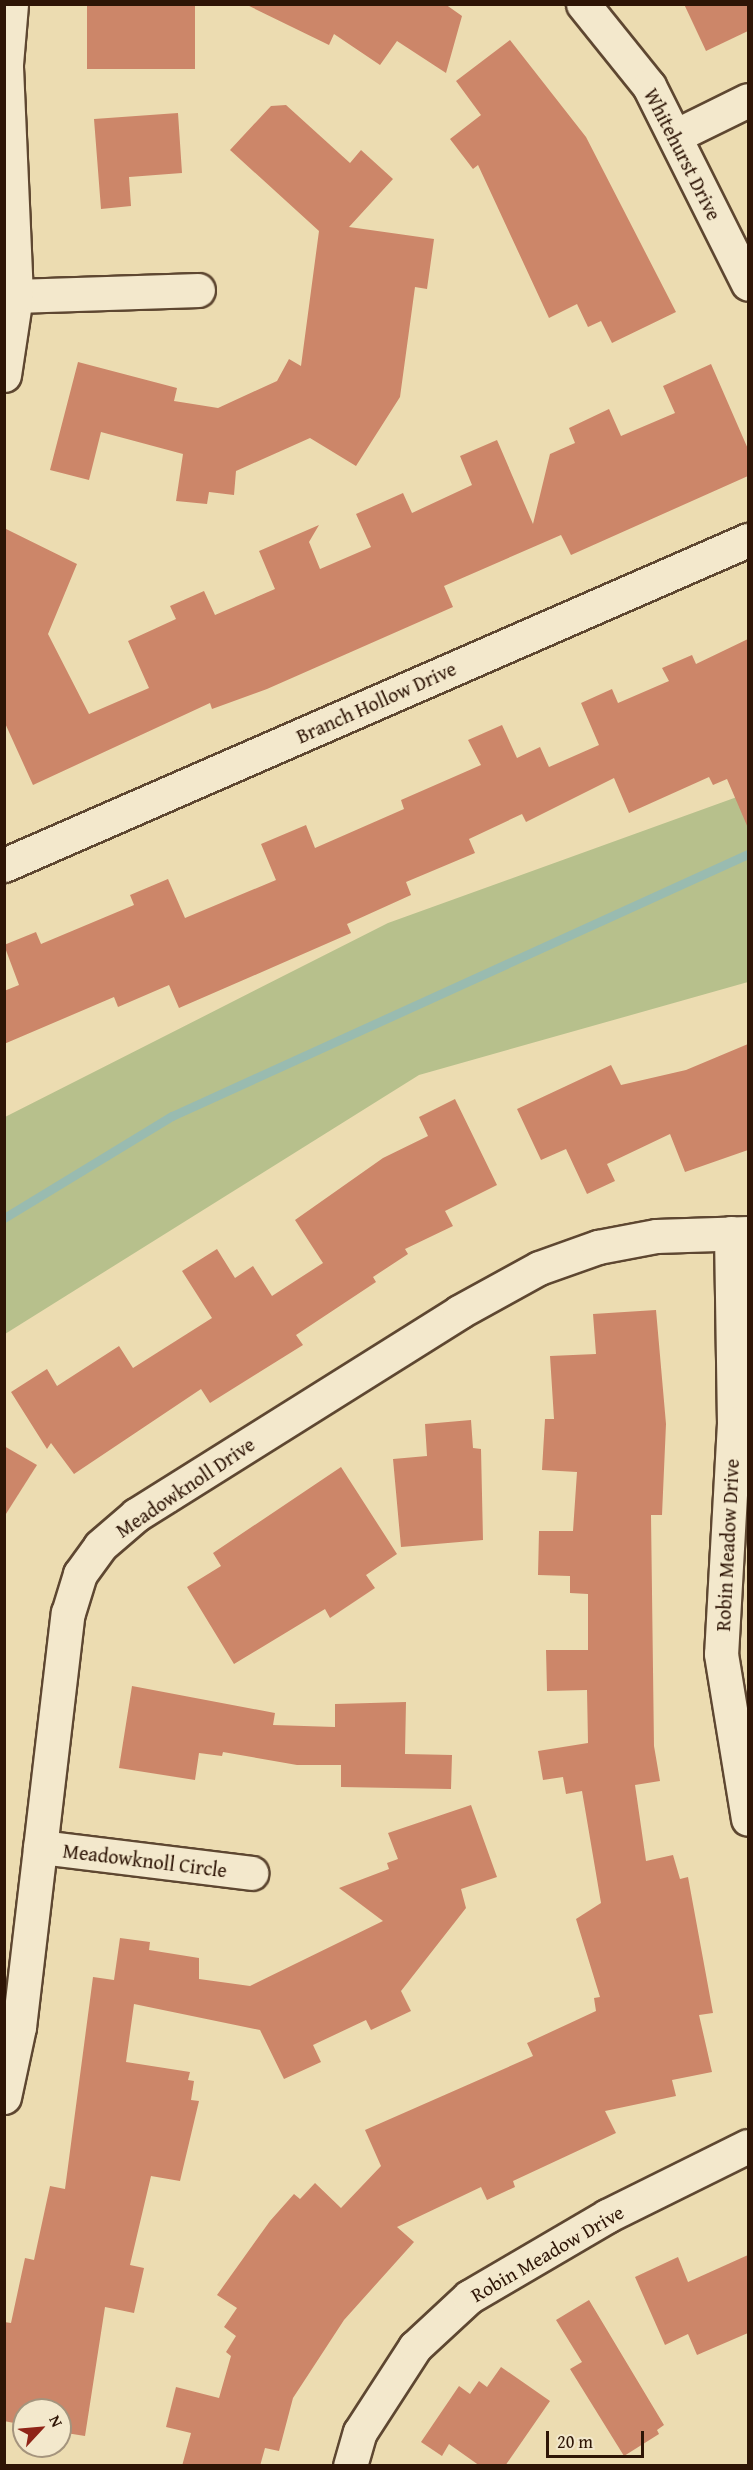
<!DOCTYPE html>
<html>
<head>
<meta charset="utf-8">
<style>
	body { margin:0 }
	#map { position:relative; width:753px; height:2470px; overflow:hidden; background:#ecdcb1; font-family:"Gentium Book Plus",serif }
	div>[style] { position:absolute }
	[style*='--x'] { left:calc(var(--x)*1px); top:calc(var(--y)*1px); width:calc(var(--w)*1px); rotate:calc(var(--a)*1deg) }
	.green>* { inset:0; background:#b7c08c }
	.stream>* { height:9px; margin:-4.5px; padding:0 4.5px; transform-origin:4.5px; border-radius:4.5px; background:#99bbb0 }
	.building>* { inset:0; background:#cc8669; transform-origin:0 0 }
	.roads { filter:drop-shadow(2px 0 #5e4731) drop-shadow(-2px 0 #5e4731) drop-shadow(0 2px #5e4731) drop-shadow(0 -2px #5e4731) }
	.minor>* { height:33px; margin:-16.5px; padding:0 16.5px; transform-origin:16.5px; border-radius:16.5px; background:#f3e8cc }
	span { translate:-50% -50%; white-space:nowrap; text-align:center; line-height:1.15; -webkit-text-stroke:6px #f3e8cc; paint-order:stroke }
	.street-label { font-size:20px; color:#2e1506 }
	.frame { position:absolute; inset:0; border:6px solid #2e1506; pointer-events:none }
	.north { position:absolute; left:12px; top:2398px; width:60px; height:60px; box-sizing:border-box; background:#f3e8cc; border:2px solid #a4947d; border-radius:50%; rotate:64deg; font-size:16px; font-weight:700; line-height:24px; text-align:center; color:#2e1506 }
	.north::after { content:''; display:block; margin:auto; width:21px; height:27px; background:#8f2418; clip-path:polygon(50% 0,100% 100%,50% 72%,0 100%) }
	.scale { position:absolute; left:546px; top:2431px; width:98px; height:27px; box-sizing:border-box; border:3px solid #2e1506; border-top:0; padding-left:8px; font-size:18px; line-height:21px; white-space:nowrap; color:#2e1506; -webkit-text-stroke:4px #f3e8cc; paint-order:stroke }
</style>
</head>
<body>
<div id="map">
	<div class="green">
		<i style="clip-path:polygon(748px 793px,748px 982px,419px 1075px,5px 1334px,5px 1117px,388px 923px)"></i>
	</div>
	<div class="stream">
		<i style="--x:4;--y:1218;--w:197;--a:-31.3"></i>
		<i style="--x:172;--y:1116;--w:633;--a:-24.46"></i>
	</div>
	<div class="building">
		<i style="left:87px;top:4px;width:108px;height:65px"></i>
		<i style="clip-path:polygon(245px 4px,445px 4px,462px 16px,446px 73px,397px 41px,380px 65px,334px 34px,329px 45px)"></i>
		<i style="clip-path:polygon(684px 4px,748px 4px,748px 31px,706px 51px)"></i>
		<i style="clip-path:polygon(510px 40px,586px 137px,676px 312px,612px 343px,601px 321px,588px 327px,577px 304px,549px 318px,478px 165px,473px 169px,450px 139px,481px 115px,456px 81px)"></i>
		<i style="clip-path:polygon(286px 105px,350px 163px,361px 150px,393px 179px,349px 227px,434px 239px,427px 289px,415px 287px,400px 397px,356px 466px,310px 438px,236px 471px,234px 495px,209px 492px,207px 504px,176px 501px,183px 454px,101px 432px,89px 480px,50px 470px,78px 362px,177px 388px,174px 401px,218px 408px,277px 381px,289px 359px,301px 366px,319px 231px,230px 150px,271px 106px)"></i>
		<i style="clip-path:polygon(178px 113px,182px 173px,129px 177px,131px 206px,101px 209px,94px 119px)"></i>
		<i style="clip-path:polygon(711px 364px,748px 449px,748px 476px,571px 555px,561px 535px,444px 586px,453px 607px,267px 689px,212px 709px,210px 703px,33px 785px,4px 721px,4px 528px,77px 564px,48px 634px,89px 714px,149px 688px,128px 641px,176px 619px,170px 606px,204px 591px,215px 615px,275px 589px,259px 551px,319px 525px,309px 542px,320px 569px,371px 547px,356px 514px,403px 493px,412px 513px,472px 485px,460px 456px,497px 440px,533px 524px,550px 454px,575px 443px,569px 428px,609px 409px,621px 436px,675px 413px,663px 386px)"></i>
		<i style="clip-path:polygon(748px 639px,748px 828px,727px 779px,713px 785px,709px 777px,629px 813px,614px 778px,526px 822px,522px 814px,469px 839px,475px 853px,406px 882px,411px 895px,347px 924px,351px 933px,271px 968px,179px 1008px,169px 985px,118px 1007px,114px 997px,4px 1044px,4px 991px,19px 985px,4px 945px,36px 932px,41px 944px,134px 905px,130px 895px,168px 879px,185px 918px,276px 880px,261px 844px,306px 825px,315px 848px,404px 809px,401px 800px,481px 765px,468px 740px,502px 725px,517px 758px,540px 747px,549px 767px,599px 745px,581px 703px,612px 689px,618px 703px,669px 681px,662px 668px,692px 655px,696px 664px)"></i>
		<i style="clip-path:polygon(748px 1044px,748px 1150px,685px 1172px,670px 1134px,607px 1164px,615px 1181px,587px 1194px,566px 1149px,541px 1160px,517px 1109px,611px 1065px,621px 1085px,686px 1070px)"></i>
		<i style="clip-path:polygon(455px 1099px,497px 1185px,445px 1211px,453px 1226px,405px 1249px,408px 1254px,373px 1277px,376px 1282px,296px 1335px,303px 1345px,210px 1403px,201px 1389px,74px 1474px,51px 1443px,47px 1449px,11px 1392px,47px 1369px,57px 1386px,119px 1346px,133px 1368px,212px 1318px,182px 1271px,217px 1249px,235px 1278px,253px 1266px,272px 1296px,323px 1263px,295px 1220px,383px 1158px,428px 1136px,419px 1117px)"></i>
		<i style="clip-path:polygon(656px 1310px,666px 1424px,662px 1515px,651px 1515px,654px 1746px,660px 1781px,635px 1785px,646px 1861px,673px 1855px,680px 1879px,688px 1877px,713px 2013px,699px 2015px,712px 2072px,672px 2080px,676px 2096px,605px 2111px,616px 2133px,513px 2181px,515px 2187px,487px 2200px,481px 2187px,397px 2227px,414px 2242px,344px 2320px,293px 2398px,279px 2451px,265px 2448px,260px 2466px,182px 2466px,191px 2433px,166px 2427px,176px 2387px,219px 2398px,231px 2356px,226px 2352px,236px 2336px,224px 2327px,237px 2308px,217px 2295px,270px 2221px,294px 2194px,300px 2199px,315px 2183px,341px 2208px,381px 2166px,365px 2130px,533px 2056px,527px 2043px,596px 2011px,594px 1998px,600px 1997px,576px 1919px,601px 1903px,582px 1791px,566px 1794px,563px 1777px,543px 1780px,538px 1751px,588px 1743px,587px 1690px,547px 1691px,546px 1650px,588px 1650px,588px 1594px,570px 1593px,570px 1576px,538px 1575px,539px 1531px,573px 1531px,577px 1472px,542px 1470px,545px 1419px,554px 1419px,550px 1356px,596px 1354px,593px 1314px)"></i>
		<i style="clip-path:polygon(471px 1420px,473px 1448px,481px 1449px,483px 1540px,401px 1547px,393px 1459px,427px 1456px,425px 1424px)"></i>
		<i style="clip-path:polygon(4px 1446px,37px 1465px,4px 1517px)"></i>
		<i style="clip-path:polygon(341px 1467px,397px 1554px,366px 1575px,375px 1588px,330px 1618px,325px 1609px,234px 1664px,187px 1587px,221px 1566px,213px 1553px)"></i>
		<i style="clip-path:polygon(132px 1686px,275px 1713px,273px 1725px,335px 1727px,335px 1704px,406px 1702px,405px 1754px,452px 1755px,451px 1789px,341px 1787px,341px 1765px,297px 1765px,223px 1752px,222px 1756px,199px 1753px,195px 1780px,119px 1768px)"></i>
		<i style="clip-path:polygon(471px 1805px,497px 1877px,461px 1889px,466px 1908px,401px 1991px,411px 2011px,371px 2030px,366px 2020px,313px 2045px,321px 2062px,284px 2079px,260px 2030px,134px 2004px,126px 2062px,190px 2072px,188px 2080px,194px 2081px,191px 2100px,199px 2101px,180px 2181px,151px 2176px,130px 2265px,144px 2268px,134px 2313px,105px 2307px,85px 2436px,60px 2432px,60px 2410px,24px 2410px,24px 2425px,4px 2421px,4px 2322px,11px 2323px,25px 2258px,34px 2260px,50px 2186px,65px 2189px,93px 1977px,114px 1980px,120px 1938px,150px 1942px,149px 1950px,199px 1958px,199px 1979px,250px 1986px,383px 1921px,339px 1888px,389px 1869px,387px 1863px,398px 1859px,388px 1833px)"></i>
		<i style="clip-path:polygon(748px 2255px,748px 2333px,697px 2355px,688px 2334px,665px 2345px,635px 2277px,678px 2257px,688px 2282px)"></i>
		<i style="clip-path:polygon(589px 2300px,664px 2425px,657px 2430px,659px 2434px,624px 2456px,570px 2369px,582px 2362px,556px 2320px)"></i>
		<i style="clip-path:polygon(501px 2367px,550px 2401px,505px 2466px,480px 2466px,449px 2444px,442px 2456px,421px 2442px,459px 2386px,470px 2394px,479px 2381px,487px 2387px)"></i>
	</div>
	<div class="roads">
		<div class="minor">
			<i style="--x:583;--y:4;--w:105;--a:51.2"></i>
			<i style="--x:649;--y:86;--w:221;--a:63.4"></i>
			<i style="--x:677;--y:135;--w:79;--a:-26.2"></i>
			<i style="--x:16;--y:296;--w:182;--a:-1.9"></i>
			<i style="--x:4;--y:375;--w:80;--a:-81.4"></i>
			<i style="--x:16;--y:296;--w:232;--a:-92.5"></i>
			<i style="--x:6;--y:64;--w:60;--a:-85.2"></i>
			<i style="--x:4;--y:865;--w:812;--a:-23.6"></i>
			<i style="--x:731;--y:1233;--w:190;--a:89.1"></i>
			<i style="--x:734;--y:1423;--w:231;--a:93.2"></i>
			<i style="--x:721;--y:1654;--w:167;--a:80.7"></i>
			<i style="--x:40;--y:1847;--w:213;--a:7"></i>
			<i style="--x:4;--y:2097;--w:72;--a:-77.9"></i>
			<i style="--x:19;--y:2027;--w:417;--a:-83.3"></i>
			<i style="--x:68;--y:1613;--w:41;--a:-72.9"></i>
			<i style="--x:80;--y:1574;--w:34;--a:-54"></i>
			<i style="--x:100;--y:1546;--w:48;--a:-40.7"></i>
			<i style="--x:136;--y:1515;--w:381;--a:-32.1"></i>
			<i style="--x:459;--y:1312;--w:91;--a:-28.8"></i>
			<i style="--x:539;--y:1268;--w:63;--a:-19.6"></i>
			<i style="--x:598;--y:1247;--w:59;--a:-10.7"></i>
			<i style="--x:656;--y:1236;--w:92;--a:-1.9"></i>
			<i style="--x:350;--y:2466;--w:35;--a:-74"></i>
			<i style="--x:360;--y:2432;--w:101;--a:-57.1"></i>
			<i style="--x:415;--y:2347;--w:74;--a:-42.8"></i>
			<i style="--x:469;--y:2297;--w:160;--a:-30.4"></i>
			<i style="--x:607;--y:2216;--w:157;--a:-26.4"></i>
		</div>
	</div>
	<div class="street-label">
		<span style="left:683px;top:154px;rotate:63deg">Whitehurst Drive</span>
		<span style="left:376px;top:702px;rotate:-24deg">Branch Hollow Drive</span>
		<span style="left:185px;top:1487px;rotate:-34deg">Meadowknoll Drive</span>
		<span style="left:727px;top:1545px;rotate:-87deg">Robin Meadow Drive</span>
		<span style="left:145px;top:1860px;rotate:7deg">Meadowknoll Circle</span>
		<span style="left:547px;top:2253px;rotate:-30deg">Robin Meadow Drive</span>
	</div>
	<div class="frame"></div>
	<div class="north">N</div>
	<div class="scale">20 m</div>
</div>
</body>
</html>
